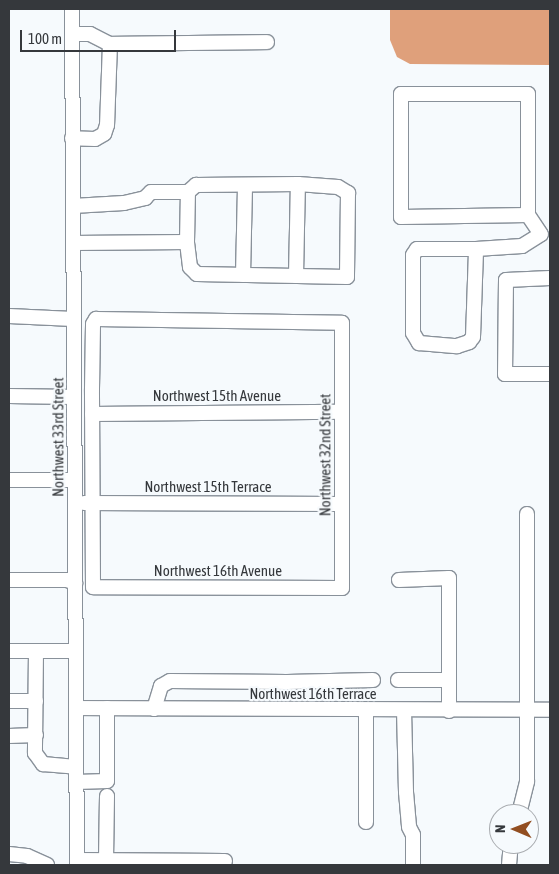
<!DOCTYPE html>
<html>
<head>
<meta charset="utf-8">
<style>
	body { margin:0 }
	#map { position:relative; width:559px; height:874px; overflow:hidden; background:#f6fafd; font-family:"Asap Condensed",sans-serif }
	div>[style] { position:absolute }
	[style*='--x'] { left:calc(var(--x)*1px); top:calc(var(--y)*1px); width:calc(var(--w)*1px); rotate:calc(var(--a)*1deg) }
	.water>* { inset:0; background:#dfa07b }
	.roads { filter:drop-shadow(1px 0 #89919a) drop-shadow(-1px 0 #89919a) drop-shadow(0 1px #89919a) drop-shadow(0 -1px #89919a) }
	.minor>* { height:14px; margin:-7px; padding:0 7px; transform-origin:7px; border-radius:7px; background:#fff }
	span { translate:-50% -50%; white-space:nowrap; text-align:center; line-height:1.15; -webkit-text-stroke:4.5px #f6fafd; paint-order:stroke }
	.street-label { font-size:15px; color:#35383c }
	.frame { position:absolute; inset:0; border:10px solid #35383c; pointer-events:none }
	.north { position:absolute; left:489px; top:804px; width:50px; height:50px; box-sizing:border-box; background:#f6fafd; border:1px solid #a9acb0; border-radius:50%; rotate:271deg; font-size:14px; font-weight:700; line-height:20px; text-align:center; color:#35383c }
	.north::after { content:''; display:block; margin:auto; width:18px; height:22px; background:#924e21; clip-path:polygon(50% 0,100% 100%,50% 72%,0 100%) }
	.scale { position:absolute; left:20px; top:30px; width:156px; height:22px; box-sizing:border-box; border:2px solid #35383c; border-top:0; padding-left:6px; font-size:15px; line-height:18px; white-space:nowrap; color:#35383c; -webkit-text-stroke:4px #f6fafd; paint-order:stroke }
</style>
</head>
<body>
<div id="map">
	<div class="water">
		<i style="clip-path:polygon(390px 9px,550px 9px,550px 65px,410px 64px,397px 57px,390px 40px)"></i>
	</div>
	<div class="roads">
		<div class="minor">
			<i style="--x:72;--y:9;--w:856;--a:89.67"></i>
			<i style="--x:72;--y:34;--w:18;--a:0"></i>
			<i style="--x:90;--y:34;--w:22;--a:27"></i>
			<i style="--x:110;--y:44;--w:81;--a:92.1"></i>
			<i style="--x:107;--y:125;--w:9;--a:108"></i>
			<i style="--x:104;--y:134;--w:10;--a:151"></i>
			<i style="--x:95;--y:139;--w:23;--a:-178"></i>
			<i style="--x:110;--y:44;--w:157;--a:-0.7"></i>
			<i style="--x:298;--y:184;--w:40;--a:4.3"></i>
			<i style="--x:338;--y:187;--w:12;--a:31"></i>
			<i style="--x:348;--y:193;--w:84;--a:90.7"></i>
			<i style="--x:347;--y:277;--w:150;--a:-178.9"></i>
			<i style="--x:197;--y:274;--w:10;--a:-135"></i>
			<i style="--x:190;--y:267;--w:25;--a:-97"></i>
			<i style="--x:187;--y:242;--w:50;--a:-88.9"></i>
			<i style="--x:188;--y:192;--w:11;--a:-41"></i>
			<i style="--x:196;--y:185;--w:102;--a:-0.6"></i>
			<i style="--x:73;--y:206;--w:51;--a:-3.4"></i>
			<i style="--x:124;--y:203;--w:22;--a:-13"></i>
			<i style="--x:145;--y:198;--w:8;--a:-45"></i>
			<i style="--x:151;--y:192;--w:37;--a:0"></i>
			<i style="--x:528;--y:215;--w:127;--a:179.1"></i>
			<i style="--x:401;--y:217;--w:123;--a:-90"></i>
			<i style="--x:401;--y:94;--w:127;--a:0"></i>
			<i style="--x:528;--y:94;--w:121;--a:90"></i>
			<i style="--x:528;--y:215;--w:23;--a:56"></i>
			<i style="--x:73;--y:243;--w:114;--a:-0.5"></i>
			<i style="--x:476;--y:249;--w:59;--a:180"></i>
			<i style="--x:417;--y:249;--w:7;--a:124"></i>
			<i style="--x:413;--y:255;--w:78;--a:90"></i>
			<i style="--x:413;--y:333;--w:12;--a:59"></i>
			<i style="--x:419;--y:343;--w:38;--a:5"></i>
			<i style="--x:457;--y:346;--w:13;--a:-18"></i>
			<i style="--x:469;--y:342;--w:6;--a:-51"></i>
			<i style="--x:473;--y:337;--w:88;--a:-88"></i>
			<i style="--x:476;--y:249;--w:46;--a:-3.7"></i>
			<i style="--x:522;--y:246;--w:22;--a:-32"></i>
			<i style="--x:243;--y:275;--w:90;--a:-88.7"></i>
			<i style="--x:296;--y:276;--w:92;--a:-88.8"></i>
			<i style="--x:550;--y:278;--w:44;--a:177.4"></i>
			<i style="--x:506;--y:280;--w:94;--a:90.6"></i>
			<i style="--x:505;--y:374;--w:45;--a:0"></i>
			<i style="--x:9;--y:316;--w:64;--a:2.7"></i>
			<i style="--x:96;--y:319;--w:246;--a:0.9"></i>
			<i style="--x:342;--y:323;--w:265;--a:90"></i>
			<i style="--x:342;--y:588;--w:249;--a:-179.8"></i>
			<i style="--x:93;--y:587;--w:198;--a:-90.3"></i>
			<i style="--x:92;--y:389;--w:65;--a:-89.1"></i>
			<i style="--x:93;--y:324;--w:6;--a:-59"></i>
			<i style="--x:9;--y:396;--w:65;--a:0.9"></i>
			<i style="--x:92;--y:414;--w:249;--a:-0.5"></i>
			<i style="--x:9;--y:480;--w:66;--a:0"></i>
			<i style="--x:84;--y:503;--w:257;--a:0.2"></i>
			<i style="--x:9;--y:580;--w:58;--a:0"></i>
			<i style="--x:67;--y:580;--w:9;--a:21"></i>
			<i style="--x:399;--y:580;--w:50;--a:-2.3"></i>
			<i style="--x:449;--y:578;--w:133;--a:90"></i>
			<i style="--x:9;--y:651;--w:27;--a:0"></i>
			<i style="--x:75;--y:651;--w:39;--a:180"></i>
			<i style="--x:36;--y:651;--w:102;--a:90.6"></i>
			<i style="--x:35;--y:753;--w:14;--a:54"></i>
			<i style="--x:43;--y:764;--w:33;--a:5"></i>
			<i style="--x:398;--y:680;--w:51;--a:0"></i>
			<i style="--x:9;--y:701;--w:27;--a:0"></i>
			<i style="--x:76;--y:708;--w:474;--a:0.2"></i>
			<i style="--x:154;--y:709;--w:24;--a:-73"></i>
			<i style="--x:161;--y:686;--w:10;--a:-29"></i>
			<i style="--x:170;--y:681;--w:117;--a:0.5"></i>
			<i style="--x:287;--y:682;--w:86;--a:-1.3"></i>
			<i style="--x:366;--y:710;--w:112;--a:90"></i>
			<i style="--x:404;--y:710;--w:82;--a:88.6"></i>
			<i style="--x:406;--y:792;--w:35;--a:85"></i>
			<i style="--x:409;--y:827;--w:9;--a:63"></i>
			<i style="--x:413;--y:835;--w:30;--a:90"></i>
			<i style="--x:9;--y:736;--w:27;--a:-2"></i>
			<i style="--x:76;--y:782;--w:31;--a:-2"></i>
			<i style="--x:107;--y:781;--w:73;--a:-90"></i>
			<i style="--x:519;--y:814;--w:34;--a:-76"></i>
			<i style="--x:527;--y:781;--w:267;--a:-90"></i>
			<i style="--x:9;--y:854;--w:18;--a:6"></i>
			<i style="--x:27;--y:856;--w:22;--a:24"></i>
			<i style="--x:77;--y:860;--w:148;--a:0.4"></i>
			<i style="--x:106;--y:860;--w:64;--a:-89.1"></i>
			<i style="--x:509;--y:865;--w:21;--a:-85"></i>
		</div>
	</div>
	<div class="street-label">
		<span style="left:217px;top:396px">Northwest 15th Avenue</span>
		<span style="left:58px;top:437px;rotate:-90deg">Northwest 33rd Street</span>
		<span style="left:325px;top:455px;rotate:-90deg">Northwest 32nd Street</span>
		<span style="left:208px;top:487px">Northwest 15th Terrace</span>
		<span style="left:218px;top:571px">Northwest 16th Avenue</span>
		<span style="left:313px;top:694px">Northwest 16th Terrace</span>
	</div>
	<div class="frame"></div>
	<div class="north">N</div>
	<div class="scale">100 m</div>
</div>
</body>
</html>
